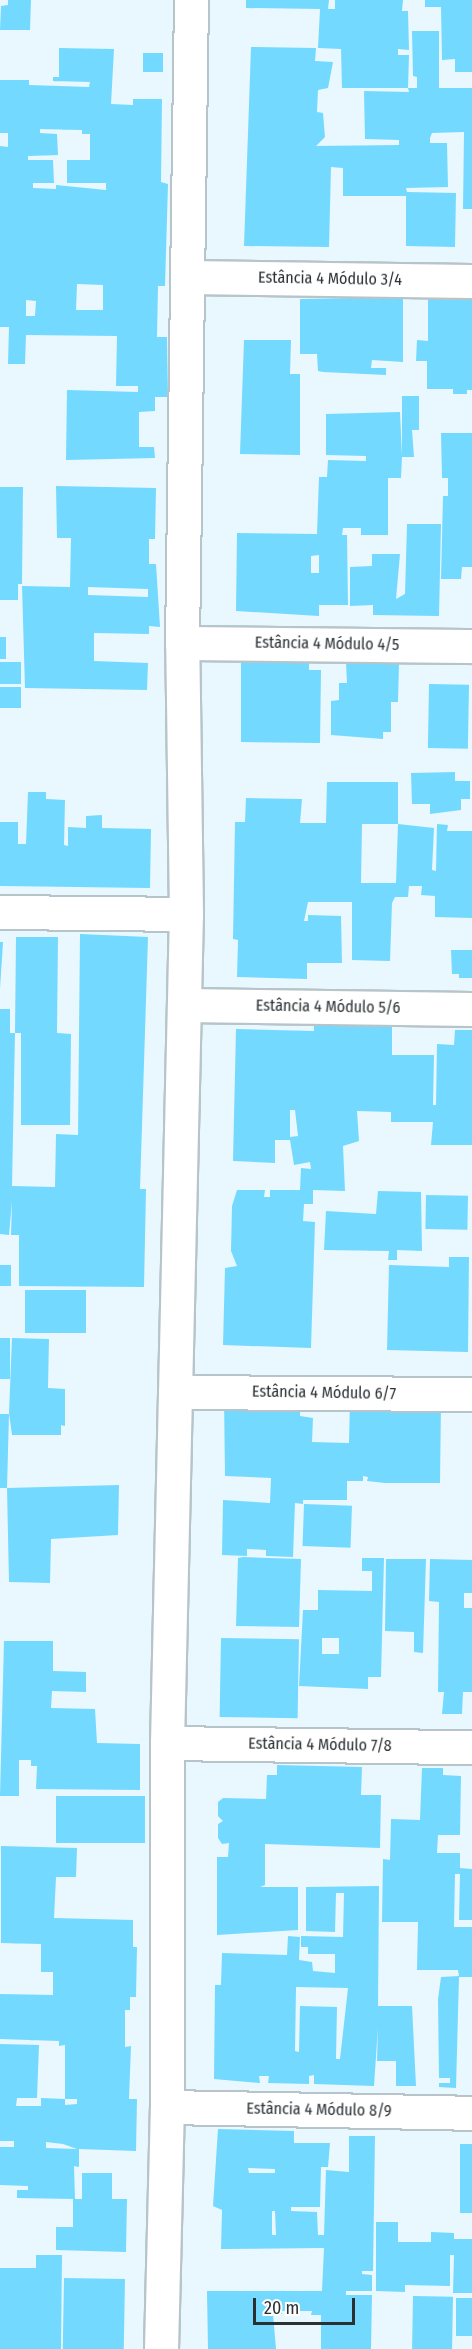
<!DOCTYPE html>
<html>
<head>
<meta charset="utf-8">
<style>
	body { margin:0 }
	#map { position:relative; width:472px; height:2349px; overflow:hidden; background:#e9f8fe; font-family:"Fira Sans Condensed",sans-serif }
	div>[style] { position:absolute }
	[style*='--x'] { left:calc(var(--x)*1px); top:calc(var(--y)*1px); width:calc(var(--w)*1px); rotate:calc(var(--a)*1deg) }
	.building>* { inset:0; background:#73d9fe; transform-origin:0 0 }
	.roads { filter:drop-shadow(2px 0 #b7c5ca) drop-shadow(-2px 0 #b7c5ca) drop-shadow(0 2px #b7c5ca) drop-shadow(0 -2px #b7c5ca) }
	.minor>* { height:33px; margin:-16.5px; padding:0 16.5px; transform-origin:16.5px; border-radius:16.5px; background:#fff }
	span { translate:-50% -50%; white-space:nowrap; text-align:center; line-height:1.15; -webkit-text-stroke:6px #fff; paint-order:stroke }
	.street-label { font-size:16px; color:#2b3033 }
	.scale { position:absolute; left:253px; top:2298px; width:102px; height:27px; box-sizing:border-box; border:3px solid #2b3033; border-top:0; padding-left:8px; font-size:18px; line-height:21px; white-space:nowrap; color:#2b3033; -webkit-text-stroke:4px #fff; paint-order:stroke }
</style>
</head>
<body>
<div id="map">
	<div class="building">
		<i style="clip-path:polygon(8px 0,31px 0,30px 30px,0 30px,1px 6px,8px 5px)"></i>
		<i style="clip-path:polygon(246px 0,329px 0,328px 9px,335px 9px,335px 0,403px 0,402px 11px,408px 11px,409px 50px,398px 49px,398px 55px,409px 55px,408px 88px,417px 88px,417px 77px,413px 76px,412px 31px,439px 31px,439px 88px,472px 88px,472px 209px,463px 209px,464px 132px,432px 133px,430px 138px,430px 143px,447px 143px,448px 187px,406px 188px,407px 192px,456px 193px,455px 247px,406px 246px,406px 196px,343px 196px,343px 168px,331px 167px,329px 247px,244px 246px,251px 47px,316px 48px,315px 61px,333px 62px,328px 88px,318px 90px,317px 112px,323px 113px,325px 137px,316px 146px,399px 145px,399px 140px,365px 139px,364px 91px,409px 92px,408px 88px,342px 88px,341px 49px,318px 48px,320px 9px,246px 8px)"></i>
		<i style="clip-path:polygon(425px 0,472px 0,472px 72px,455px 72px,455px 59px,442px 60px,441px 7px,425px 7px)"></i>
		<i style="clip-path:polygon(evenodd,59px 48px,114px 49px,111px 104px,133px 105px,133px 99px,162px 99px,161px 182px,168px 184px,165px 286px,158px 286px,157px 337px,167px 337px,168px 397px,155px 397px,155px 411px,139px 412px,139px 447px,154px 447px,155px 458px,66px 460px,67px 390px,138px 392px,138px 386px,116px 386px,117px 336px,26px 335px,25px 364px,8px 364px,9px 327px,0 327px,0 146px,8px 147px,8px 133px,0 133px,0 80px,29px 80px,29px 85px,89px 87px,90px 82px,53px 81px,53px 77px,59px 77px,59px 48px,40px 129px,82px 130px,82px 134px,90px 134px,90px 160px,67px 160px,67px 183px,106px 183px,106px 190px,56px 185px,56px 189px,33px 188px,33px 183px,54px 183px,53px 160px,28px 160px,28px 156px,58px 155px,57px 134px,40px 133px,40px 129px,59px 48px,77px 284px,103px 285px,103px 310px,76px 310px,77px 284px,59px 48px,26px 300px,36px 301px,35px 316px,26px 316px,26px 300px)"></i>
		<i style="left:143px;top:53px;width:20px;height:19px"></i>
		<i style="clip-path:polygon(403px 297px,403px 362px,372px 360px,371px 368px,386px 368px,386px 375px,323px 372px,318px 371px,317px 354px,300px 354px,300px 299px)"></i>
		<i style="clip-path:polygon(428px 299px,472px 300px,472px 390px,467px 390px,467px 394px,453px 394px,453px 389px,427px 389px,427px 361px,416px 361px,417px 340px,428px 341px)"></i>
		<i style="clip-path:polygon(244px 340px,291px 340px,290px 374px,300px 374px,300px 455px,240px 454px)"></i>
		<i style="clip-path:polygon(evenodd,402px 396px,419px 396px,419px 430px,412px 430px,414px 457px,402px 457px,401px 478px,388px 478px,388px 535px,361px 535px,361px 528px,343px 528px,342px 535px,347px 535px,348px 605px,319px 605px,319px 616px,236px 611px,237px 533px,317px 534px,319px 477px,327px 477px,328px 460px,366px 461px,366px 456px,326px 455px,326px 414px,400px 412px,402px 457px,402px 396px,319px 555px,319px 573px,311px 573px,311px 556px,319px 555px)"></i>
		<i style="clip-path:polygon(441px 433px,472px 433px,472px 567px,462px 567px,461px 579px,441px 579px,443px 496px,448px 496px,448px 478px,442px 478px)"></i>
		<i style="clip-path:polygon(evenodd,56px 486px,156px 488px,155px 539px,149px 539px,149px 564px,156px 564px,160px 627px,149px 626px,149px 634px,94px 633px,94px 661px,148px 663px,147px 690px,25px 688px,22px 586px,70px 587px,71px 538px,57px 538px,56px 486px,88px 587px,148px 589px,148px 597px,88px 595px,88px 587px)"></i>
		<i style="clip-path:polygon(0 487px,23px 487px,22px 584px,18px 584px,18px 600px,0 600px)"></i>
		<i style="clip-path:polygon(407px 524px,441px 524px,439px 616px,373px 615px,373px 605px,350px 606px,350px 567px,372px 566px,372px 554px,400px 554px,396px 599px,405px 594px)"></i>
		<i style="left:0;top:637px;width:6px;height:22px"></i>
		<i style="clip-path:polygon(241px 661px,309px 662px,309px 670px,321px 670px,320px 743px,241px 742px)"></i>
		<i style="left:0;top:662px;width:21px;height:22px"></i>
		<i style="clip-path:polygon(346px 663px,399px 664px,398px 702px,391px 702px,391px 732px,383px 732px,383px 739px,331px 735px,331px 701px,339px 700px,339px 683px,347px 683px)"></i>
		<i style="left:429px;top:684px;width:40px;height:64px;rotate:1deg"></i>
		<i style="left:0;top:687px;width:21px;height:21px"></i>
		<i style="clip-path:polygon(455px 772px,455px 781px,470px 781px,470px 799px,461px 799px,461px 810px,430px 814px,430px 804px,412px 804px,411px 773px)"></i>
		<i style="clip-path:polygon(327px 782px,398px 782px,398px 824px,362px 824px,361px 883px,396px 883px,398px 824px,434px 828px,432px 870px,436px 871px,437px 824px,448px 825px,447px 831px,472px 831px,472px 918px,435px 917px,435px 896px,421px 895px,422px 886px,409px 886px,408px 897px,395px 897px,392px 903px,390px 961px,352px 960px,352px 902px,308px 902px,304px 921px,308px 921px,308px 915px,341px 916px,342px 963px,307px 963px,307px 979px,237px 977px,238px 940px,233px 939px,235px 822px,245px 822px,246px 798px,302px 799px,300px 823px,326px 823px)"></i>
		<i style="clip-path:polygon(28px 792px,46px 792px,46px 799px,65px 800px,64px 845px,68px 846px,68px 827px,86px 828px,86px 816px,102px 815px,102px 828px,151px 829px,150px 888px,0 886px,0 822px,18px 822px,18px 844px,26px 844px)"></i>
		<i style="clip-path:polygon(80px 934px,148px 937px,140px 1189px,146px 1189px,144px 1287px,19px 1286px,19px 1235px,11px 1235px,12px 1201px,9px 1235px,0 1234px,0 1009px,10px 1009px,10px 1033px,15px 1033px,12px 1186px,55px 1187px,56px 1134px,78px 1135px)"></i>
		<i style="clip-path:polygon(16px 937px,58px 937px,57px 1033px,71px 1034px,70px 1125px,21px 1125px,21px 1033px,15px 1033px)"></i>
		<i style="clip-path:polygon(0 942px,3px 942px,0 989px)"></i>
		<i style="clip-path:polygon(451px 950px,472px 950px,472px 978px,459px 978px,459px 974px,452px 974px)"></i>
		<i style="clip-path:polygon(evenodd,392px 1024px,392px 1055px,434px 1055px,433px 1105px,436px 1105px,437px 1044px,454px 1045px,455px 1030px,472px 1030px,472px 1145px,431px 1145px,433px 1122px,391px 1122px,391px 1112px,357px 1111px,359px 1141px,343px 1146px,345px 1191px,313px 1190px,313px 1204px,304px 1204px,303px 1221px,315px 1222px,311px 1348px,223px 1345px,225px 1268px,237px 1266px,231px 1251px,232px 1206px,237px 1190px,265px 1190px,264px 1197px,270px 1197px,270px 1190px,300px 1190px,301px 1168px,311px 1169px,310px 1162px,294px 1165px,290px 1140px,275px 1140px,275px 1163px,233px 1161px,236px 1029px,314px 1031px,314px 1025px,392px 1024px,290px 1110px,295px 1110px,298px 1136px,290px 1137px,290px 1110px)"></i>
		<i style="clip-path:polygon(378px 1191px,421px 1192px,422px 1251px,397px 1250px,397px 1260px,388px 1260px,389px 1251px,324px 1250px,326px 1211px,376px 1214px)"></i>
		<i style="left:426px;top:1195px;width:42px;height:34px;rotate:1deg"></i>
		<i style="clip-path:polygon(449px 1257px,469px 1257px,468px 1352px,387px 1350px,389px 1265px,449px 1267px)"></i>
		<i style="left:0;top:1265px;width:11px;height:21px"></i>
		<i style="left:25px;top:1290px;width:61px;height:43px"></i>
		<i style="left:0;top:1338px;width:10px;height:41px"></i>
		<i style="clip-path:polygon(12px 1338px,49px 1339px,48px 1388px,65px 1389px,65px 1426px,61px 1425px,61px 1435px,12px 1435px,9px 1413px)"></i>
		<i style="clip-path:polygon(224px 1397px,300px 1404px,300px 1416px,313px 1418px,312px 1442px,349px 1443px,350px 1399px,441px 1401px,440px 1483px,385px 1483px,367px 1481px,368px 1477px,363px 1476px,363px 1481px,347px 1481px,347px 1500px,303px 1500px,303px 1504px,295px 1503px,293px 1557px,266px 1556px,266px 1550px,247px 1549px,247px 1556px,222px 1555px,223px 1500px,270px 1503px,271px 1478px,225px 1476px)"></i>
		<i style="clip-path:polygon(0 1414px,9px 1414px,7px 1488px,0 1488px)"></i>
		<i style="clip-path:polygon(119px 1485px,118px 1535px,51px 1539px,50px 1583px,9px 1582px,7px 1488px)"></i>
		<i style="left:304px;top:1504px;width:48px;height:42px;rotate:2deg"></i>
		<i style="clip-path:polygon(243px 1557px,301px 1559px,299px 1627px,236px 1626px,238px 1558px)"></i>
		<i style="clip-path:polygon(evenodd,362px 1558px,384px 1558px,381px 1677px,368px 1677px,368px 1689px,299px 1686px,303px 1610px,318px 1610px,318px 1590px,372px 1591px,372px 1571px,362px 1571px,362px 1558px,322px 1638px,339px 1638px,339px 1654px,322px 1654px,322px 1638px)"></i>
		<i style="clip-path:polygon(386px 1559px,426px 1559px,423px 1653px,414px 1652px,414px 1632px,385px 1631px)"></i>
		<i style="clip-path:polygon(430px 1559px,472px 1560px,472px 1593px,464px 1593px,464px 1608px,472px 1608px,472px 1692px,463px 1692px,462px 1714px,442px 1714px,444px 1692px,438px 1692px,439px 1602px,429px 1601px)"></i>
		<i style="left:221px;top:1638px;width:78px;height:79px;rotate:1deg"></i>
		<i style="clip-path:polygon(4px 1641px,53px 1641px,53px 1671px,86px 1672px,86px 1692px,52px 1691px,51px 1708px,95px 1709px,97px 1743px,140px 1744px,140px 1790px,36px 1789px,37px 1766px,31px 1766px,31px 1760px,19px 1760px,19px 1796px,0 1796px)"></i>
		<i style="clip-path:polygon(277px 1765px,362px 1767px,361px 1795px,381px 1795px,380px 1848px,265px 1844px,265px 1885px,260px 1887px,298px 1887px,298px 1930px,217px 1935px,217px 1857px,228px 1857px,229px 1843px,222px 1844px,218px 1838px,218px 1824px,223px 1821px,218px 1816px,218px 1802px,223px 1798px,266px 1799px,267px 1775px,277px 1775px)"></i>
		<i style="clip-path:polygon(422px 1768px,443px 1768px,443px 1775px,461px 1776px,460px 1835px,438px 1835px,437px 1853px,460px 1853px,460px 1868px,472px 1869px,472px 1920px,459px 1920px,460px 1874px,455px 1874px,454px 1927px,472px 1927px,472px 1977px,459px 1977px,456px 2088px,439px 2087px,439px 2083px,450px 2083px,450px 2078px,439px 2078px,438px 1999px,441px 1977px,459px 1976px,458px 1970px,417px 1970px,418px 1922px,382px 1922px,383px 1859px,390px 1860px,391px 1819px,420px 1820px)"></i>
		<i style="left:56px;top:1796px;width:89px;height:47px"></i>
		<i style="clip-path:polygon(evenodd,1px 1846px,77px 1848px,76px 1877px,56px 1877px,54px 1918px,133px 1920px,133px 1947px,137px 1947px,136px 1997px,130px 1997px,130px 2010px,125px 2010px,125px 2047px,131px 2046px,129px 2099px,137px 2099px,136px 2151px,79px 2149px,79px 2167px,74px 2166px,75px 2199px,17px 2198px,17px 2190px,28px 2190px,28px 2186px,0 2185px,0 2147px,14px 2147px,14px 2141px,0 2141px,0 2044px,39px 2045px,37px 2098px,17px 2098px,16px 2106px,41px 2106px,41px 2098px,65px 2099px,65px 2105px,77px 2104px,77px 2099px,65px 2099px,65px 2045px,59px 2046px,59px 2041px,0 2039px,0 1994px,53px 1995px,53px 1972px,41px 1972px,41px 1944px,1px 1943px,1px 1846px,46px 2142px,63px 2144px,77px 2149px,46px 2148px,46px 2142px)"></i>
		<i style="clip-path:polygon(evenodd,379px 1886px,378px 2006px,412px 2006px,416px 2086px,396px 2086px,396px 2061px,377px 2061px,378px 2027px,374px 2086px,314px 2084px,314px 2075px,309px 2076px,309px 2084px,268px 2083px,269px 2076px,259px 2076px,260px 2083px,214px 2079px,215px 1985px,221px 1985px,222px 1953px,287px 1955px,288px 1936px,300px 1937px,299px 1960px,312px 1962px,313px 1971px,335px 1973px,335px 1954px,308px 1954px,308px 1947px,301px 1947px,301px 1936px,343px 1937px,344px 1893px,336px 1893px,335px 1932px,306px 1931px,306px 1887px,379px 1886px,296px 1987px,348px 1988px,340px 2059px,336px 2059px,337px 2007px,300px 2006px,299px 2052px,295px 2051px,296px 1987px)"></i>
		<i style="clip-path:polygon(evenodd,218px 2129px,294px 2131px,294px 2143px,330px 2143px,328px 2167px,321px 2167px,320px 2207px,291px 2207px,291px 2211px,317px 2212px,318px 2235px,324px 2235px,326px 2170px,349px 2172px,349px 2136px,375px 2136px,373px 2271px,362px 2271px,362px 2274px,372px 2275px,372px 2291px,346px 2291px,346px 2295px,372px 2295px,371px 2349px,321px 2349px,321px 2315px,311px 2315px,312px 2311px,282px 2311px,282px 2314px,273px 2314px,276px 2349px,208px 2349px,207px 2291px,322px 2291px,324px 2248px,221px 2249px,222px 2210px,213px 2206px,218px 2129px,248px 2168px,275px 2169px,275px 2173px,249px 2173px,248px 2168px,218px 2129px,272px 2211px,275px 2211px,276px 2235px,272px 2235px,272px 2211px)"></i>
		<i style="left:460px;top:2144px;width:12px;height:69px"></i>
		<i style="clip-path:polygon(82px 2173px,112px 2173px,112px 2199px,127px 2199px,126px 2252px,56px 2250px,56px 2227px,73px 2227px,73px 2199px,82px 2199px)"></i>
		<i style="clip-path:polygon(376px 2222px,398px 2222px,398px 2242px,431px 2242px,431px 2232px,454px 2233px,454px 2239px,472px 2239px,472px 2293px,453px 2293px,454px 2255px,450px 2255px,450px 2286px,405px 2285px,405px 2292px,376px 2291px)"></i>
		<i style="clip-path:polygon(36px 2255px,62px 2255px,61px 2349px,0 2349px,0 2268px,36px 2268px)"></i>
		<i style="left:64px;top:2278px;width:61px;height:71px;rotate:1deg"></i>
		<i style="left:413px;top:2296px;width:40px;height:53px;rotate:1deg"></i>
		<i style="left:456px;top:2298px;width:16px;height:38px"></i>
	</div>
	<div class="roads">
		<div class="minor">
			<i style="--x:187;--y:277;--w:285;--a:0.8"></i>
			<i style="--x:182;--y:643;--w:290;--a:0.6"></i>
			<i style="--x:0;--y:912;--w:186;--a:0.6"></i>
			<i style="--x:184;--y:1005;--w:288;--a:0.8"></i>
			<i style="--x:175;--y:1392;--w:297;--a:0.4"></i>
			<i style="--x:167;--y:1743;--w:305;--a:0.8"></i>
			<i style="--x:167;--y:2107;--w:305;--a:1.1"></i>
			<i style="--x:161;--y:2349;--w:242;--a:-88.6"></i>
			<i style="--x:167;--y:2107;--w:364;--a:-90"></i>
			<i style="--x:167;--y:1743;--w:829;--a:-88.69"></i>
			<i style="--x:186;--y:914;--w:271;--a:-90.8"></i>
			<i style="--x:182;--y:643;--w:643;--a:-89.2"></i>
		</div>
	</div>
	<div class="street-label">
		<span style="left:330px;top:279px;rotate:1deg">Estância 4 Módulo 3/4</span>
		<span style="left:327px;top:644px;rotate:1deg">Estância 4 Módulo 4/5</span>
		<span style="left:328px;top:1007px;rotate:1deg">Estância 4 Módulo 5/6</span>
		<span style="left:324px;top:1393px;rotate:1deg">Estância 4 Módulo 6/7</span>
		<span style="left:320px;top:1745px;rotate:1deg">Estância 4 Módulo 7/8</span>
		<span style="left:319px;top:2110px;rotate:1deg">Estância 4 Módulo 8/9</span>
	</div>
	<div class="scale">20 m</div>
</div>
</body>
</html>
